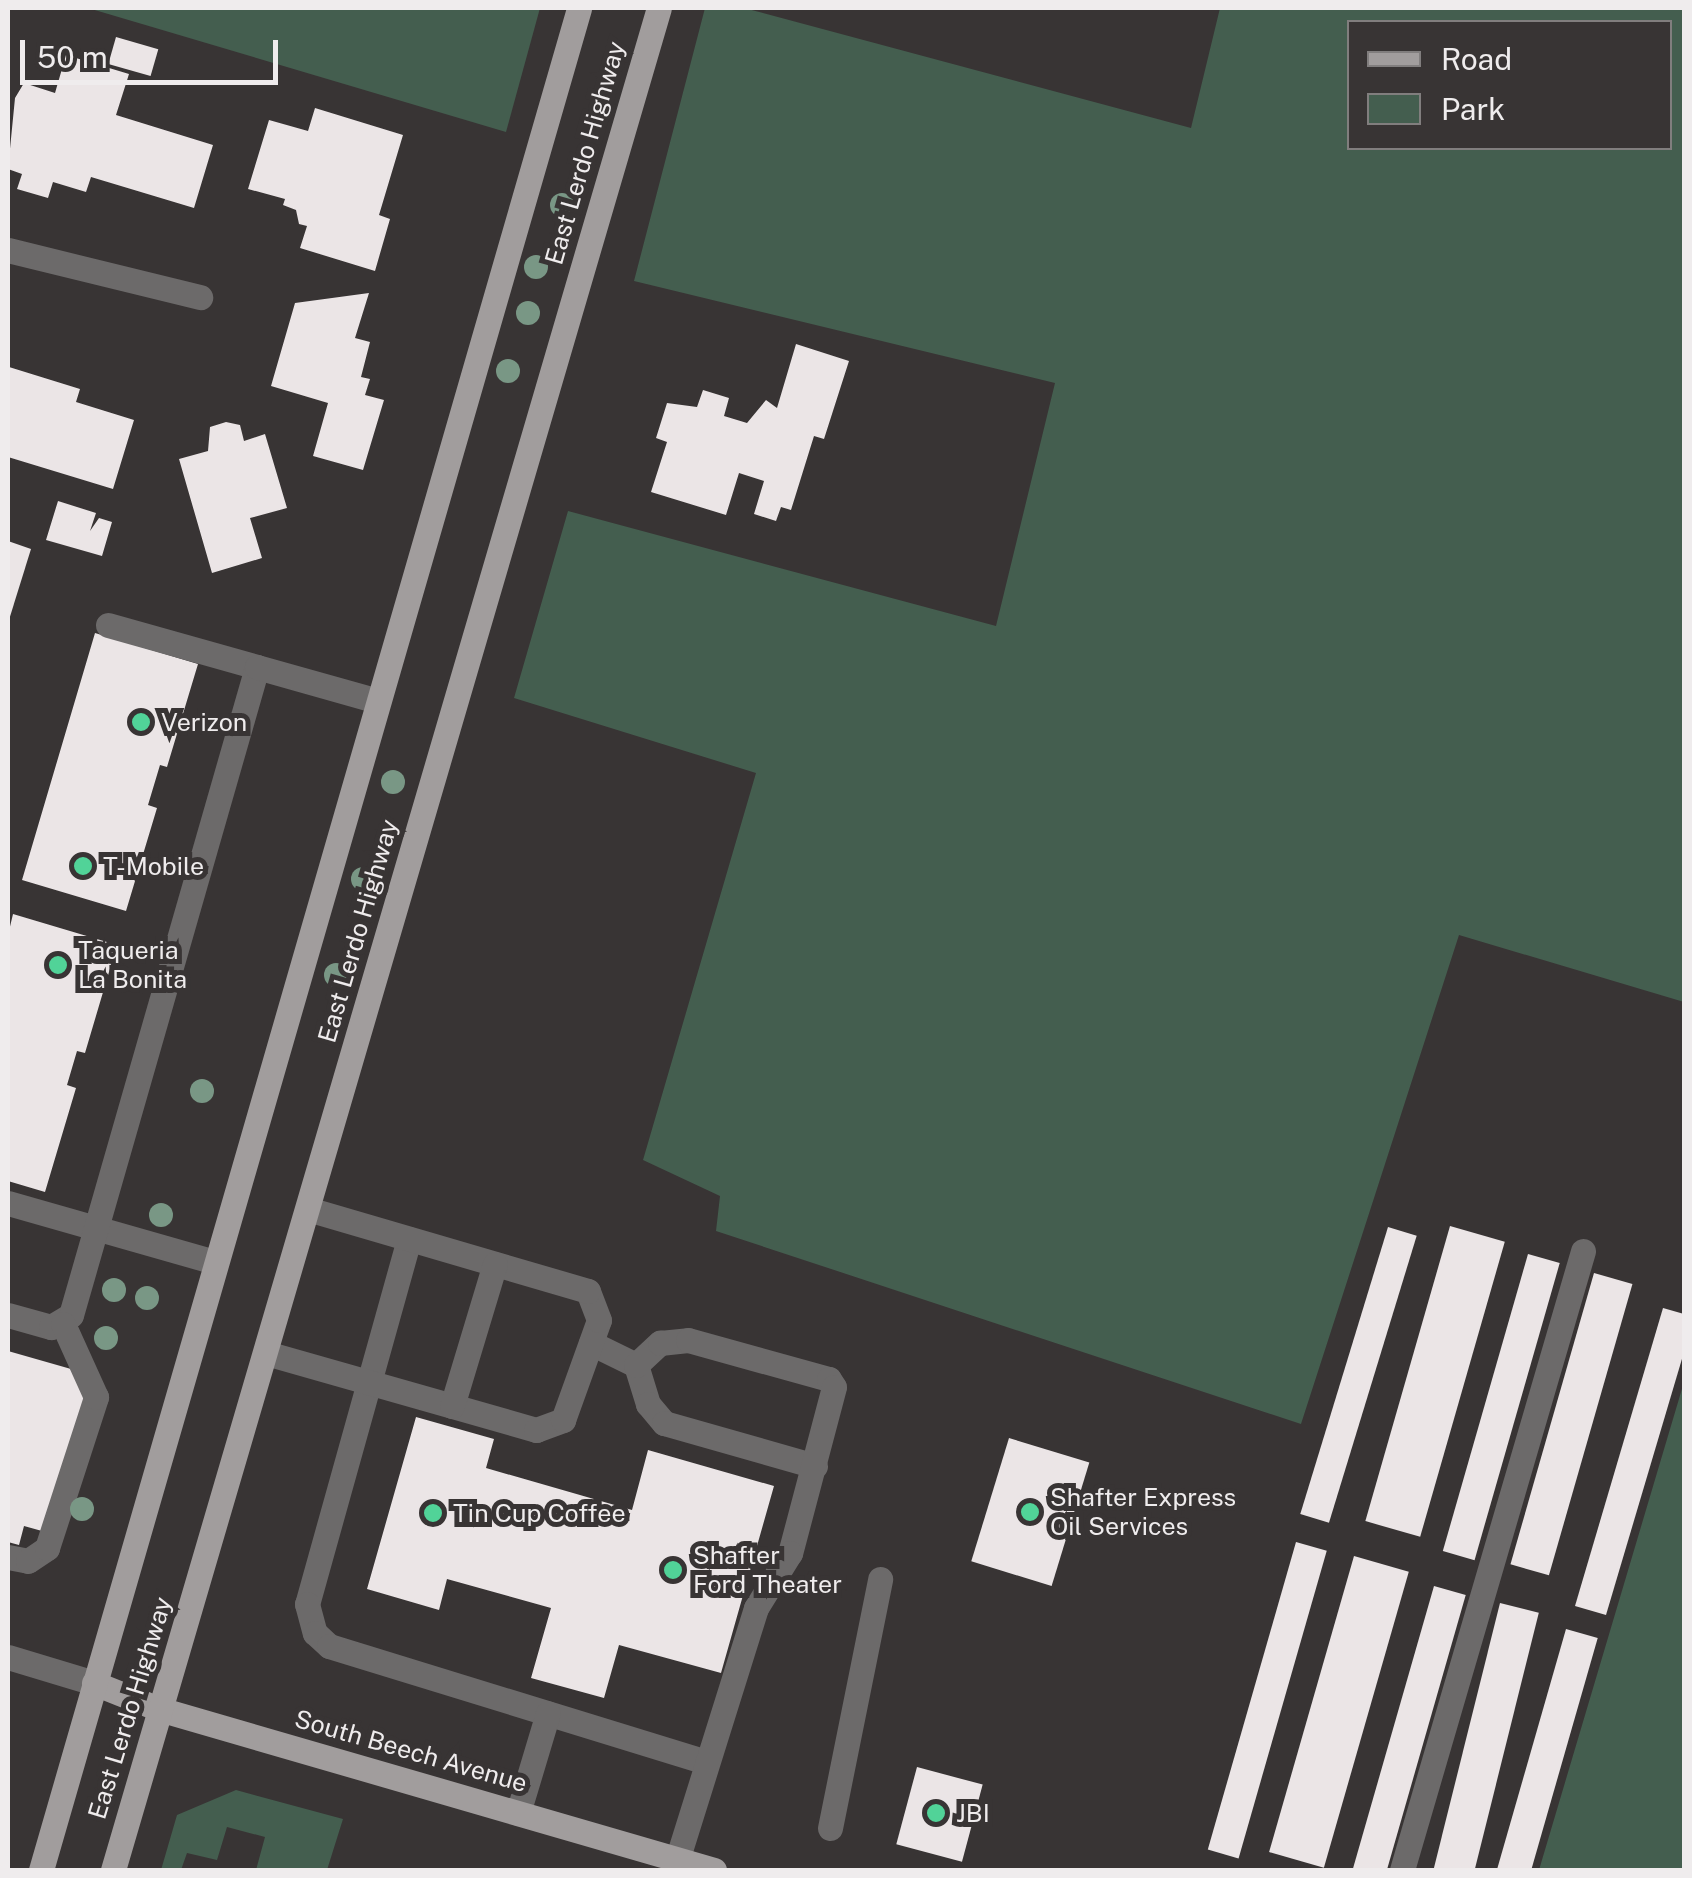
<!DOCTYPE html>
<html>
<head>
<meta charset="utf-8">
<style>
	body { margin:0 }
	#map { position:relative; width:1692px; height:1878px; overflow:hidden; background:#383434; font-family:"Public Sans",sans-serif }
	div>[style] { position:absolute }
	[style*='--x'] { left:calc(var(--x)*1px); top:calc(var(--y)*1px); width:calc(var(--w)*1px); rotate:calc(var(--a)*1deg) }
	.green>* { inset:0; background:#445e4f }
	.building>* { inset:0; background:#ebe5e6; transform-origin:0 0 }
	.minor>* { height:25px; margin:-12.5px; padding:0 12.5px; transform-origin:12.5px; border-radius:12.5px; background:#6c6a6a }
	.major>* { height:25px; margin:-12.5px; padding:0 12.5px; transform-origin:12.5px; border-radius:12.5px; background:#a19d9d }
	.trees>* { width:24px; height:24px; margin:-12px; border-radius:50%; background:#799785 }
	.dots>* { width:28px; height:28px; translate:-50% -50%; box-sizing:border-box; border:5px solid #383434; border-radius:50% }
	span { translate:-50% -50%; white-space:nowrap; text-align:center; line-height:1.15; -webkit-text-stroke:10px #383434; paint-order:stroke }
	.street-label { font-size:25px; color:#efeced }
	.poi-label { font-size:25px; color:#efeced }
	.left { translate:0 -50%; text-align:left }
	.frame { position:absolute; inset:0; border:10px solid #efeced; pointer-events:none }
	.legend { position:absolute; left:1347px; top:20px; width:325px; height:130px; box-sizing:border-box; background:#383434; border:2px solid #817e7e; margin:0; padding:12px 18px; list-style:none; font-size:30px; color:#efeced }
	.legend li { display:flex; align-items:center; gap:20px; height:50px }
	.legend b { width:50px; border:2px solid #817e7e }
	.scale { position:absolute; left:20px; top:40px; width:258px; height:45px; box-sizing:border-box; border:5px solid #efeced; border-top:0; padding-left:12px; font-size:30px; line-height:35px; white-space:nowrap; color:#efeced; -webkit-text-stroke:8px #383434; paint-order:stroke }
</style>
</head>
<body>
<div id="map">
	<div class="green">
		<i style="clip-path:polygon(88px 8px,540px 8px,506px 132px)"></i>
		<i style="clip-path:polygon(evenodd,705px 8px,744px 8px,1191px 128px,1220px 8px,1684px 8px,1684px 1002px,1459px 935px,1301px 1424px,716px 1231px,720px 1196px,643px 1160px,756px 773px,514px 698px,568px 511px,996px 626px,1055px 383px,634px 281px,705px 8px,1350px 22px,1670px 22px,1670px 148px,1350px 148px,1350px 22px)"></i>
		<i style="clip-path:polygon(1684px 1382px,1684px 1870px,1538px 1870px,1539px 1870px)"></i>
		<i style="clip-path:polygon(236px 1790px,343px 1819px,327px 1870px,256px 1870px,265px 1837px,227px 1827px,217px 1860px,187px 1853px,181px 1870px,161px 1870px,177px 1815px)"></i>
	</div>
	<div class="building">
		<i style="left:116px;top:37px;width:44px;height:28px;rotate:16deg"></i>
		<i style="clip-path:polygon(66px 55px,129px 74px,116px 115px,213px 145px,194px 208px,91px 177px,86px 192px,53px 182px,48px 198px,17px 189px,22px 174px,8px 169px,15px 98px,24px 83px,55px 93px)"></i>
		<i style="clip-path:polygon(315px 108px,403px 135px,379px 215px,390px 219px,375px 271px,300px 248px,307px 226px,299px 224px,296px 210px,283px 205px,285px 199px,248px 189px,269px 120px,308px 131px)"></i>
		<i style="clip-path:polygon(369px 293px,355px 338px,370px 342px,361px 377px,370px 379px,365px 395px,384px 400px,363px 470px,313px 456px,328px 403px,271px 386px,295px 303px)"></i>
		<i style="clip-path:polygon(796px 344px,849px 361px,824px 439px,814px 436px,791px 510px,781px 507px,776px 521px,754px 514px,764px 481px,739px 473px,726px 515px,651px 492px,667px 442px,656px 438px,667px 403px,697px 407px,703px 390px,729px 398px,724px 416px,747px 423px,766px 400px,777px 408px)"></i>
		<i style="clip-path:polygon(9px 367px,80px 389px,76px 402px,134px 420px,113px 489px,8px 457px)"></i>
		<i style="clip-path:polygon(226px 422px,240px 425px,244px 441px,265px 434px,287px 508px,250px 518px,262px 558px,212px 573px,179px 459px,208px 451px,210px 427px)"></i>
		<i style="clip-path:polygon(58px 501px,96px 513px,90px 531px,99px 518px,112px 522px,102px 556px,46px 540px)"></i>
		<i style="clip-path:polygon(8px 541px,31px 549px,8px 623px)"></i>
		<i style="clip-path:polygon(95px 633px,198px 664px,167px 767px,160px 765px,148px 805px,157px 808px,126px 911px,22px 880px)"></i>
		<i style="clip-path:polygon(13px 914px,117px 945px,85px 1053px,77px 1051px,67px 1085px,76px 1088px,45px 1192px,8px 1181px,8px 935px)"></i>
		<i style="left:1450px;top:1226px;width:57px;height:307px;rotate:16deg"></i>
		<i style="left:1388px;top:1227px;width:30px;height:300px;rotate:17deg"></i>
		<i style="left:1528px;top:1254px;width:33px;height:309px;rotate:16deg"></i>
		<i style="left:1594px;top:1273px;width:40px;height:303px;rotate:16deg"></i>
		<i style="clip-path:polygon(1663px 1308px,1684px 1314px,1684px 1352px,1606px 1615px,1575px 1606px)"></i>
		<i style="clip-path:polygon(8px 1351px,85px 1373px,91px 1381px,42px 1531px,24px 1526px,19px 1545px,8px 1542px)"></i>
		<i style="clip-path:polygon(416px 1417px,494px 1439px,486px 1468px,632px 1510px,648px 1450px,774px 1486px,721px 1673px,619px 1645px,604px 1698px,531px 1678px,551px 1608px,447px 1579px,439px 1610px,367px 1589px)"></i>
		<i style="left:1009px;top:1438px;width:84px;height:129px;rotate:17deg"></i>
		<i style="left:1296px;top:1542px;width:32px;height:320px;rotate:16deg"></i>
		<i style="left:1354px;top:1556px;width:57px;height:308px;rotate:16deg"></i>
		<i style="left:1434px;top:1586px;width:33px;height:296px;rotate:16deg"></i>
		<i style="left:1500px;top:1603px;width:40px;height:278px;rotate:14deg"></i>
		<i style="left:1566px;top:1629px;width:33px;height:251px;rotate:16deg"></i>
		<i style="left:917px;top:1767px;width:68px;height:80px;rotate:15deg"></i>
	</div>
	<div class="minor">
		<i style="--x:8;--y:250;--w:198;--a:13.8"></i>
		<i style="--x:108;--y:625;--w:155;--a:15.7"></i>
		<i style="--x:8;--y:1203;--w:215;--a:15.9"></i>
		<i style="--x:409;--y:1239;--w:379;--a:105.6"></i>
		<i style="--x:307;--y:1604;--w:30;--a:75"></i>
		<i style="--x:315;--y:1633;--w:19;--a:43"></i>
		<i style="--x:329;--y:1646;--w:393;--a:17.1"></i>
		<i style="--x:8;--y:1315;--w:45;--a:15.6"></i>
		<i style="--x:51;--y:1327;--w:23;--a:-31"></i>
		<i style="--x:71;--y:1315;--w:674;--a:-73.98"></i>
		<i style="--x:257;--y:667;--w:126;--a:15.7"></i>
		<i style="--x:591;--y:1343;--w:50;--a:26.1"></i>
		<i style="--x:636;--y:1365;--w:41;--a:72.9"></i>
		<i style="--x:648;--y:1404;--w:25;--a:50"></i>
		<i style="--x:664;--y:1423;--w:157;--a:15.9"></i>
		<i style="--x:266;--y:1353;--w:281;--a:15.9"></i>
		<i style="--x:536;--y:1430;--w:29;--a:-20"></i>
		<i style="--x:563;--y:1420;--w:106;--a:-70.2"></i>
		<i style="--x:599;--y:1320;--w:31;--a:-111"></i>
		<i style="--x:588;--y:1291;--w:292;--a:-163.7"></i>
		<i style="--x:636;--y:1365;--w:33;--a:-43"></i>
		<i style="--x:660;--y:1343;--w:28;--a:-6"></i>
		<i style="--x:688;--y:1340;--w:146;--a:15.5"></i>
		<i style="--x:829;--y:1379;--w:9;--a:58"></i>
		<i style="--x:834;--y:1387;--w:172;--a:104.8"></i>
		<i style="--x:790;--y:1553;--w:65;--a:121.7"></i>
		<i style="--x:756;--y:1608;--w:264;--a:107.4"></i>
		<i style="--x:452;--y:1406;--w:148;--a:-73.2"></i>
		<i style="--x:8;--y:1557;--w:20;--a:11"></i>
		<i style="--x:28;--y:1561;--w:23;--a:-34"></i>
		<i style="--x:47;--y:1548;--w:159;--a:-72"></i>
		<i style="--x:96;--y:1397;--w:80;--a:-114.3"></i>
		<i style="--x:8;--y:1657;--w:90;--a:16.8"></i>
		<i style="--x:518;--y:1813;--w:104;--a:-73.3"></i>
		<i style="--x:830;--y:1828;--w:254;--a:-78.6"></i>
		<i style="--x:1402;--y:1870;--w:645;--a:-73.7"></i>
	</div>
	<div class="major">
		<i style="--x:94;--y:1683;--w:70;--a:21.8"></i>
		<i style="--x:159;--y:1709;--w:578;--a:16.18"></i>
		<i style="--x:41;--y:1870;--w:1938;--a:-73.88"></i>
		<i style="--x:113;--y:1870;--w:1940;--a:-73.66"></i>
	</div>
	<div class="trees">
		<i style="left:562px;top:205px"></i>
		<i style="left:536px;top:267px"></i>
		<i style="left:528px;top:313px"></i>
		<i style="left:508px;top:371px"></i>
		<i style="left:393px;top:782px"></i>
		<i style="left:363px;top:879px"></i>
		<i style="left:336px;top:975px"></i>
		<i style="left:202px;top:1091px"></i>
		<i style="left:161px;top:1215px"></i>
		<i style="left:114px;top:1290px"></i>
		<i style="left:147px;top:1298px"></i>
		<i style="left:106px;top:1338px"></i>
		<i style="left:82px;top:1509px"></i>
	</div>
	<div class="dots">
		<i style="left:141px;top:722px;background:#51d398"></i>
		<i style="left:83px;top:866px;background:#51d398"></i>
		<i style="left:58px;top:965px;background:#51d398"></i>
		<i style="left:1030px;top:1512px;background:#51d398"></i>
		<i style="left:433px;top:1513px;background:#51d398"></i>
		<i style="left:673px;top:1570px;background:#51d398"></i>
		<i style="left:936px;top:1813px;background:#51d398"></i>
	</div>
	<div class="street-label">
		<span style="left:585px;top:153px;rotate:-74deg">East Lerdo Highway</span>
		<span style="left:358px;top:931px;rotate:-74deg">East Lerdo Highway</span>
		<span style="left:130px;top:1708px;rotate:-73deg">East Lerdo Highway</span>
		<span style="left:411px;top:1751px;rotate:16deg">South Beech Avenue</span>
	</div>
	<div class="poi-label">
		<span class="left" style="left:161px;top:722px">Verizon</span>
		<span class="left" style="left:103px;top:866px">T-Mobile</span>
		<span class="left" style="left:78px;top:965px">Taqueria<br>La Bonita</span>
		<span class="left" style="left:1050px;top:1512px">Shafter Express<br>Oil Services</span>
		<span class="left" style="left:453px;top:1513px">Tin Cup Coffee</span>
		<span class="left" style="left:693px;top:1570px">Shafter<br>Ford Theater</span>
		<span class="left" style="left:956px;top:1813px">JBI</span>
	</div>
	<div class="frame"></div>
	<ul class="legend">
	<li><b style="height:12px;background:#a19d9d"></b>Road</li>
	<li><b style="height:28px;background:#445e4f"></b>Park</li>
	</ul>
	<div class="scale">50 m</div>
</div>
</body>
</html>
